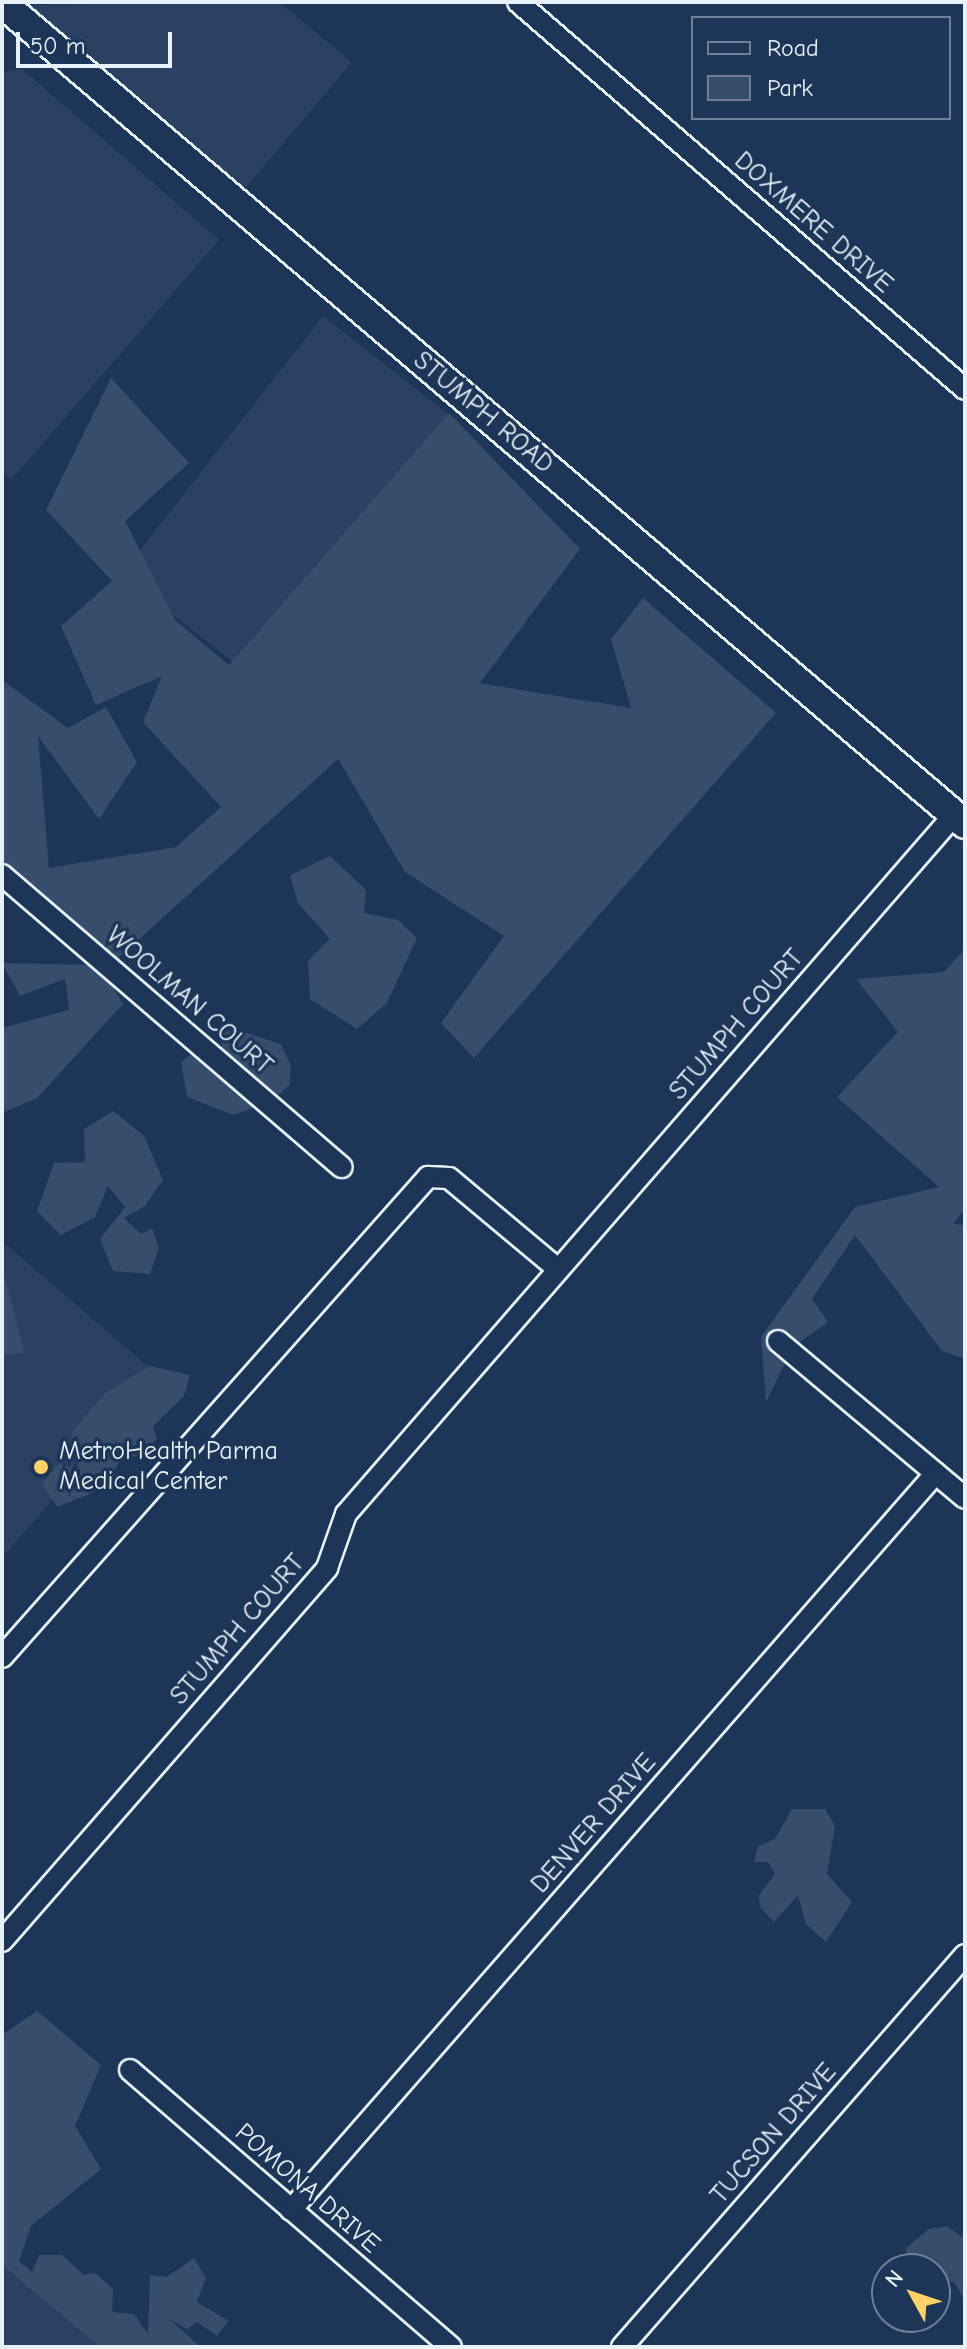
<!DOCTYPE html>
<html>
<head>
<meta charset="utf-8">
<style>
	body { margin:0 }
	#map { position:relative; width:967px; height:2349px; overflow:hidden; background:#1d3557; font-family:"Comic Neue",sans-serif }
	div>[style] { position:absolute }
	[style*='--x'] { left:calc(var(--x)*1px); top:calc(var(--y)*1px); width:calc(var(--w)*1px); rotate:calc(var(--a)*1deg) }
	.built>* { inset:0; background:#2a4162; transform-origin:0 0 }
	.green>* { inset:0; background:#374d6c }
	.roads { filter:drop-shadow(2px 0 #e8f1f8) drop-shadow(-2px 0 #e8f1f8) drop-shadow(0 2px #e8f1f8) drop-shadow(0 -2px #e8f1f8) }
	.street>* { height:20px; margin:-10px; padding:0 10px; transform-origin:10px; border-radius:10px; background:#1d3557 }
	.secondary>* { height:28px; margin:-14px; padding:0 14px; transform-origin:14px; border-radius:14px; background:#1d3557 }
	.dots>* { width:22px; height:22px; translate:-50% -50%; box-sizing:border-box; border:4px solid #1d3557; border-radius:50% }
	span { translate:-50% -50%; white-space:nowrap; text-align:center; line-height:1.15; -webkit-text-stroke:7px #1d3557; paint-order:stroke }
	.street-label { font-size:26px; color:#e8f1f8 }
	.poi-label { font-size:26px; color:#e8f1f8 }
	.left { translate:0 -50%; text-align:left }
	.frame { position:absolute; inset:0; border:4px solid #e8f1f8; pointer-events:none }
	.legend { position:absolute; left:691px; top:16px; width:260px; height:104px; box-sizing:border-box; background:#1d3557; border:2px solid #6e8097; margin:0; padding:10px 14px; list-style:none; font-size:24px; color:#e8f1f8 }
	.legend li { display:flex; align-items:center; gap:16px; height:40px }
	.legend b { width:40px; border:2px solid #6e8097 }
	.north { position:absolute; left:871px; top:2253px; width:80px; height:80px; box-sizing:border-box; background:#1d3557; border:2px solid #6e8097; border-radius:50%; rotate:310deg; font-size:22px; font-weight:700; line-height:32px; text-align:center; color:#e8f1f8 }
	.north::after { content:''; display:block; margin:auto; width:28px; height:36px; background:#ffd166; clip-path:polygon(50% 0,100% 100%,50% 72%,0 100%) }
	.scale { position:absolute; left:16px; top:32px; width:156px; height:36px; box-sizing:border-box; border:4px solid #e8f1f8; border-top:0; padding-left:10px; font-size:24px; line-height:28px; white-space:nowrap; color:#e8f1f8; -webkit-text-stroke:6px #1d3557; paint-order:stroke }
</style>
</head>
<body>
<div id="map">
	<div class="built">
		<i style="clip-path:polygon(279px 2px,352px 62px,243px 191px,20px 5px)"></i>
		<i style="clip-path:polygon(21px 68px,219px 240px,11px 480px,2px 472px,2px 73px)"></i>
		<i style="left:323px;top:316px;width:159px;height:328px;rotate:38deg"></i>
		<i style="clip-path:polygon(2px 1241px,159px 1376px,2px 1558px)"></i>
		<i style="clip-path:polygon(2px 2265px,100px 2347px,2px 2347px)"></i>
	</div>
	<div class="green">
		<i style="clip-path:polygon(111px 378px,189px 463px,125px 521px,175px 620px,229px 665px,449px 413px,580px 549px,480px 683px,631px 708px,611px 639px,643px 598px,776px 713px,474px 1058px,441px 1023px,504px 936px,405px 872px,338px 759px,115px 961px,2px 860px,2px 680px,68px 728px,106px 707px,137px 762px,99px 819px,38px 736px,49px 868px,176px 847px,221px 807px,143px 722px,162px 676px,96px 705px,61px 626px,112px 581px,46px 510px)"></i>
		<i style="clip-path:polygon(330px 856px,366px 890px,364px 913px,398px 920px,417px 938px,387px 1003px,357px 1029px,310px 999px,308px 961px,330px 939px,298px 903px,290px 875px)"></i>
		<i style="clip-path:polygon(965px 949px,965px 1209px,953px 1224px,965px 1225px,965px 1359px,942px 1351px,855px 1235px,812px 1299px,828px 1322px,793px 1347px,766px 1402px,761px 1337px,855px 1207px,939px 1187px,837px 1097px,898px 1032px,856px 979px,944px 972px)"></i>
		<i style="clip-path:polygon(2px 963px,100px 965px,123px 1004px,37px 1098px,2px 1113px,2px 1028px,69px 1010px,65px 979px,20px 996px)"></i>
		<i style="clip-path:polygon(237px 1030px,281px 1044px,291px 1066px,289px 1086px,270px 1102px,233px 1115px,187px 1097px,181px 1062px,203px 1045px,226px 1059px,218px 1033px)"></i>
		<i style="clip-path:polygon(113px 1111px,144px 1136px,163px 1180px,144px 1207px,124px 1218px,141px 1234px,152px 1228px,159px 1248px,150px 1274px,113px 1271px,100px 1239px,125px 1207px,108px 1186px,95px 1217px,61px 1235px,37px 1211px,54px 1163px,85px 1162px,84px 1129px)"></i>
		<i style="clip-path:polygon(2px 1268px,25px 1353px,2px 1355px)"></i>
		<i style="clip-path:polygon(150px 1366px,190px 1375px,184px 1396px,153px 1426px,157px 1439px,138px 1457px,124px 1454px,104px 1488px,57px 1507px,42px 1484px,59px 1463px,80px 1472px,71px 1433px,105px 1393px)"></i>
		<i style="clip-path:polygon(792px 1809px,825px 1809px,835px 1826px,827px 1874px,852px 1902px,826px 1942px,806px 1924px,798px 1895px,774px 1922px,760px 1907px,759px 1895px,775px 1874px,768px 1862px,754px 1862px,758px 1846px,775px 1839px)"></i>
		<i style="clip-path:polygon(37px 2011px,101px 2065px,75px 2126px,101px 2169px,31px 2226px,19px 2261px,32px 2272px,39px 2255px,62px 2255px,84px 2275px,95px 2273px,113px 2289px,112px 2312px,134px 2314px,148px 2334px,150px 2275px,167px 2277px,194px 2258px,206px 2278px,197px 2302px,229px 2321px,217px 2336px,197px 2322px,187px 2329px,169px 2319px,201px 2347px,100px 2347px,2px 2265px,2px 2035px)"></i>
		<i style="clip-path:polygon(947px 2226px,965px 2239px,965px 2300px,954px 2282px,935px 2281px,935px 2269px,915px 2269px,905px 2249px,929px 2229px)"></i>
	</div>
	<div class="roads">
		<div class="street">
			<i style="--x:518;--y:2;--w:591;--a:40.89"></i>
			<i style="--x:2;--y:875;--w:448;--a:40.7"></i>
			<i style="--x:778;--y:1341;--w:244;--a:40"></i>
			<i style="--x:2;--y:1657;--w:642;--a:-48.41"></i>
			<i style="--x:428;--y:1177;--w:21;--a:3"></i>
			<i style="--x:449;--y:1178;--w:142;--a:39.9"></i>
			<i style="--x:2;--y:1941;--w:495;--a:-48.9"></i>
			<i style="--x:327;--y:1568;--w:57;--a:-70.6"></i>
			<i style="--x:346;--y:1514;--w:926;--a:-48.98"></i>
			<i style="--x:130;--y:2070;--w:424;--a:40.8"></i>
			<i style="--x:291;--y:2210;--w:979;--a:-48.81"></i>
			<i style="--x:622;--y:2347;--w:521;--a:-48.81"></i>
		</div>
		<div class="secondary">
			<i style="--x:2;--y:3;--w:1265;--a:40.45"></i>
		</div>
	</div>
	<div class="dots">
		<i style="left:41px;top:1467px;background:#ffd166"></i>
	</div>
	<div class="street-label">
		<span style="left:813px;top:223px;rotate:41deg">DOXMERE DRIVE</span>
		<span style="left:483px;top:413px;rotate:40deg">STUMPH ROAD</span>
		<span style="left:189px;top:1001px;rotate:41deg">WOOLMAN COURT</span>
		<span style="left:737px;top:1025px;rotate:-49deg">STUMPH COURT</span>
		<span style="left:238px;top:1630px;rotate:-49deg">STUMPH COURT</span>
		<span style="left:594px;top:1824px;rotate:-49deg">DENVER DRIVE</span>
		<span style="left:774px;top:2134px;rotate:-49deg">TUCSON DRIVE</span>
		<span style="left:307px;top:2189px;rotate:41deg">POMONA DRIVE</span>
	</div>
	<div class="poi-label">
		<span class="left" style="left:59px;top:1467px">MetroHealth Parma<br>Medical Center</span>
	</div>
	<div class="frame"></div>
	<ul class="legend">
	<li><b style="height:10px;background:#1d3557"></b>Road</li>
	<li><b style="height:22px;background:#374d6c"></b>Park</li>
	</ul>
	<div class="north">N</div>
	<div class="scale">50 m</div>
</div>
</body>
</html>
